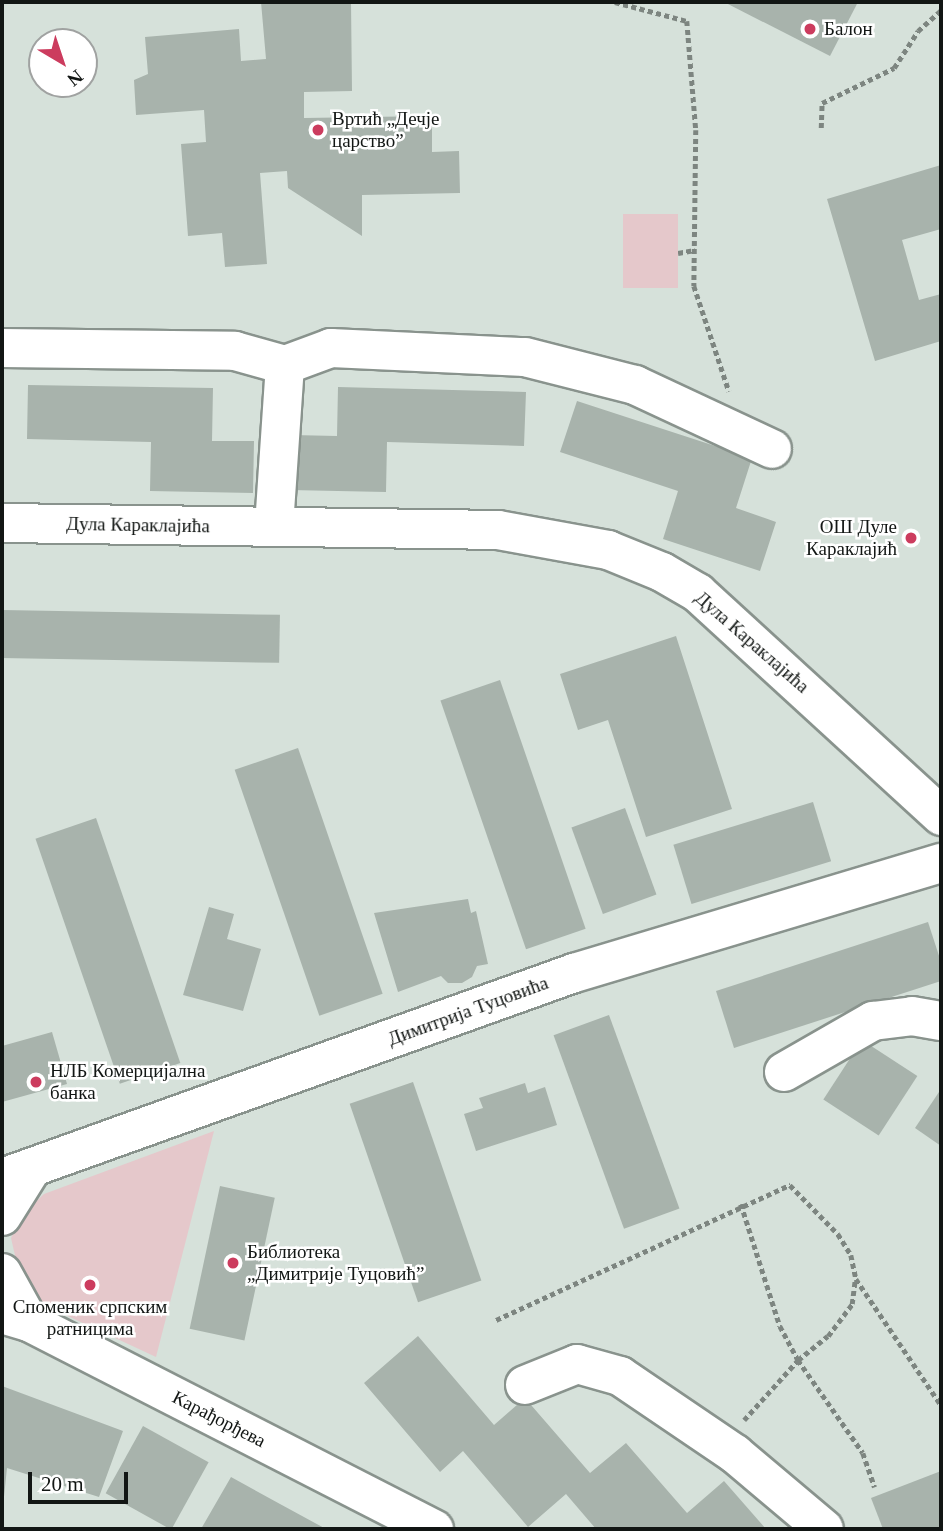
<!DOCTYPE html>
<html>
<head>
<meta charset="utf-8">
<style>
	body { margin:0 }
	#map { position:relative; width:943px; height:1531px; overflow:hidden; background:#d6e1da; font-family:Georgia,serif }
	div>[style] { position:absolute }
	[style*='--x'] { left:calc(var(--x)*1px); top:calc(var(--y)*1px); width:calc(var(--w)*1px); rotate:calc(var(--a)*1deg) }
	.green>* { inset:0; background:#e5c8cb; transform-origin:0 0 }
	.building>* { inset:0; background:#a8b3ac; transform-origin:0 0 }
	.path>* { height:4.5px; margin-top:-2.25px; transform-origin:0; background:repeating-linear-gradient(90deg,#7d8580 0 5px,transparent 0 8.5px) }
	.roads { filter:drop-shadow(2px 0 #89938d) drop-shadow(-2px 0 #89938d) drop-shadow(0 2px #89938d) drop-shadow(0 -2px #89938d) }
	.minor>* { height:38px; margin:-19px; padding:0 19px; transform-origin:19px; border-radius:19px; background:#fff }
	.dots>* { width:19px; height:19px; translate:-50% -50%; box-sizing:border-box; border:4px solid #fff; border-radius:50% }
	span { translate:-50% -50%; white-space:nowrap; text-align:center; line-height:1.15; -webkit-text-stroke:5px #fff; paint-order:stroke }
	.poi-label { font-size:19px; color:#121614 }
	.left { translate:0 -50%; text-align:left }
	.right { translate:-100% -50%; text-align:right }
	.street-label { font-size:19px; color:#121614 }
	.frame { position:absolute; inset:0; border:4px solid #121614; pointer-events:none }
	.north { position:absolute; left:28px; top:28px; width:70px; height:70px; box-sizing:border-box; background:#fff; border:2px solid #a0a2a1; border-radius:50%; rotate:141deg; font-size:19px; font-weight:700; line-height:28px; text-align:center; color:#121614 }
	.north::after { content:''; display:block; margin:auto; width:24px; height:32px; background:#cc3c5e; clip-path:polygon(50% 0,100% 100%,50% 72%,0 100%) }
	.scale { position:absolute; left:28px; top:1472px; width:100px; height:32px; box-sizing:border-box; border:4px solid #121614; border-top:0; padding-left:9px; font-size:21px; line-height:24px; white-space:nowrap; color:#121614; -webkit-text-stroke:5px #fff; paint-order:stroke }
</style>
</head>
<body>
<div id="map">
	<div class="green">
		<i style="left:623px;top:214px;width:55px;height:74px"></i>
		<i style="clip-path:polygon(214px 1131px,156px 1357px,42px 1304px,22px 1286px,11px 1238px,22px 1215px,44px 1194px)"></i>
	</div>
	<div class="building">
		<i style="clip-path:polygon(261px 2px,351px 2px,352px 91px,304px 92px,304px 118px,432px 116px,432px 152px,459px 151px,460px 193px,362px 195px,362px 236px,288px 188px,287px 171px,260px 173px,267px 264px,225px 267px,222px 233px,188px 236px,181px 144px,206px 142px,204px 110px,136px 115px,134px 80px,148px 74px,145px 37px,239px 29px,241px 61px,266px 59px)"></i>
		<i style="clip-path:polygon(724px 2px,858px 2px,830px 56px)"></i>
		<i style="clip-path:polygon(941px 165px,941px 229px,902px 240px,919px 300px,941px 294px,941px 341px,875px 361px,827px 199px)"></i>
		<i style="clip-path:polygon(28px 385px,213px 388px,212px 441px,254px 441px,253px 493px,150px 491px,151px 442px,27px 439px)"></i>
		<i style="clip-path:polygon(338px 387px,526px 392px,524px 446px,387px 442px,386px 492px,290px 490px,292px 435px,337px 436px)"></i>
		<i style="clip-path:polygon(577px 401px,752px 458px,736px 508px,776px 522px,760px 571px,663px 539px,678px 491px,560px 452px)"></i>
		<i style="left:2px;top:610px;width:278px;height:48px;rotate:1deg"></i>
		<i style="clip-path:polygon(676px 636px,732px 809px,646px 837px,608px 720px,578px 730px,560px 674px)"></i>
		<i style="left:500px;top:680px;width:263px;height:63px;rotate:71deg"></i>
		<i style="left:298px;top:748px;width:260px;height:67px;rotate:71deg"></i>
		<i style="left:813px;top:802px;width:62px;height:146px;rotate:73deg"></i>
		<i style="left:625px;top:808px;width:92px;height:57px;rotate:70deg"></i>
		<i style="left:96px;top:818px;width:259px;height:64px;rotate:71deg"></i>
		<i style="clip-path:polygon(468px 899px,471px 913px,476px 911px,488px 964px,477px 966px,472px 977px,462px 983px,448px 983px,441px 976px,398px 992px,374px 913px)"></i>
		<i style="clip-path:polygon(209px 907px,234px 914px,227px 939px,261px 949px,243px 1011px,183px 995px)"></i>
		<i style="clip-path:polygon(928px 922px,941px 962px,941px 981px,734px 1048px,716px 991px)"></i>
		<i style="left:609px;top:1015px;width:206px;height:59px;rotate:70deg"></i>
		<i style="clip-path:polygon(52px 1032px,67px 1084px,2px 1102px,2px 1046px)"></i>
		<i style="left:862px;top:1040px;width:66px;height:71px;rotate:33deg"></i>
		<i style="left:413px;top:1082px;width:210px;height:67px;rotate:71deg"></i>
		<i style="clip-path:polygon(525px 1083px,528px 1093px,545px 1087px,557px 1125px,476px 1151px,464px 1114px,483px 1108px,479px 1098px)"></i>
		<i style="clip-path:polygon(941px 1089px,941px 1146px,915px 1128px)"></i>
		<i style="left:220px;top:1186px;width:56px;height:146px;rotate:12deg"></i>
		<i style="clip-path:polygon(418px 1336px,494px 1425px,525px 1398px,590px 1473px,626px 1443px,687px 1513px,724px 1481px,766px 1529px,596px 1529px,566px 1494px,528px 1527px,463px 1451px,440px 1472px,364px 1383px)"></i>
		<i style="clip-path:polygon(2px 1386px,123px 1431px,99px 1497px,7px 1468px,2px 1516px)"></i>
		<i style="left:143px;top:1426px;width:75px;height:77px;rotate:29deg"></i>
		<i style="clip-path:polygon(941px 1471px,941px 1529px,883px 1529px,871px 1498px)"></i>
		<i style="clip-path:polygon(231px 1477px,280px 1504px,326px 1529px,201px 1529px)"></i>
	</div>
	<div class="path">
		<i style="--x:615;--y:2;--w:74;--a:14.8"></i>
		<i style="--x:687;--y:21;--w:109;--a:85.3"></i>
		<i style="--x:696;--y:130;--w:156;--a:90.7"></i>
		<i style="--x:694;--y:286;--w:111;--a:71.6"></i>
		<i style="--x:821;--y:128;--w:25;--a:-88"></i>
		<i style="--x:822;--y:103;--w:80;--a:-25.9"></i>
		<i style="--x:894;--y:68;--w:44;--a:-57"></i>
		<i style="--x:918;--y:31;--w:31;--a:-42"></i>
		<i style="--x:678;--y:253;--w:17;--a:-10"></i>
		<i style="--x:741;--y:1204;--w:128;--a:72.3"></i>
		<i style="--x:780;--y:1326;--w:38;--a:62"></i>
		<i style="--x:798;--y:1360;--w:113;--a:55"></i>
		<i style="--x:863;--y:1453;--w:36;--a:71"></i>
		<i style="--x:496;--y:1320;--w:324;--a:-24.7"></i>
		<i style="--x:790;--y:1185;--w:69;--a:45.6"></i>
		<i style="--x:838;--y:1234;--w:25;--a:58"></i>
		<i style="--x:851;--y:1255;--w:25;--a:78"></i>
		<i style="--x:856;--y:1279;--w:152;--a:56"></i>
		<i style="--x:744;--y:1420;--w:81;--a:-48"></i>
		<i style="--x:798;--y:1360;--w:38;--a:-39"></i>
		<i style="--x:828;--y:1336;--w:40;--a:-53"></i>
		<i style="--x:852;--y:1304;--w:24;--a:-83"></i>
	</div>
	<div class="roads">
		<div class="minor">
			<i style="--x:2;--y:348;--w:233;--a:0.7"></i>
			<i style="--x:235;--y:351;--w:52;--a:15.6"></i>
			<i style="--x:2;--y:523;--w:496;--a:0.8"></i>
			<i style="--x:498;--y:530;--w:112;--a:10.3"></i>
			<i style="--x:608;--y:550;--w:58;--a:22.2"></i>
			<i style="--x:662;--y:572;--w:42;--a:30.3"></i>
			<i style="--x:698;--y:593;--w:330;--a:42.5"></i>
			<i style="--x:274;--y:526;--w:161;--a:-86.1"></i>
			<i style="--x:285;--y:365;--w:49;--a:-20.3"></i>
			<i style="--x:331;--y:348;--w:194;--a:2.7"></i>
			<i style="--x:525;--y:357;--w:114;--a:14.3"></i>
			<i style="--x:635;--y:385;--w:151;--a:25"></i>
			<i style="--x:784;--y:1072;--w:103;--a:-29.8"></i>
			<i style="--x:873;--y:1021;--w:39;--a:-7"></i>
			<i style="--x:912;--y:1016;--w:29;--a:10"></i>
			<i style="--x:2;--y:1178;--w:608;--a:-19.72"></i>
			<i style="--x:574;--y:973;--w:383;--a:-16.7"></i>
			<i style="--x:2;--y:1216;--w:57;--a:-58"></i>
			<i style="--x:2;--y:1273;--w:56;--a:61.1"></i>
			<i style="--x:2;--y:1314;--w:28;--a:17"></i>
			<i style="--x:29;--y:1322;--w:455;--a:27.1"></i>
			<i style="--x:525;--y:1385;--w:56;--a:-22"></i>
			<i style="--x:577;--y:1364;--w:45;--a:15.6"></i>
			<i style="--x:620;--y:1376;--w:139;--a:34.1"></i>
			<i style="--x:735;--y:1454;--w:116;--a:40.1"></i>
		</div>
	</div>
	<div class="dots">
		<i style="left:810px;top:29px;background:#cc3c5e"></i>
		<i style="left:318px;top:130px;background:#cc3c5e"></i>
		<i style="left:911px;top:538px;background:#cc3c5e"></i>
		<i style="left:36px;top:1082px;background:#cc3c5e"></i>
		<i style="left:233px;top:1263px;background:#cc3c5e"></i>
		<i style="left:90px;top:1285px;background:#cc3c5e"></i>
	</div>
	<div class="poi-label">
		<span class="left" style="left:824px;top:29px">Балон</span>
		<span class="left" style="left:332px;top:130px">Вртић „Дечје<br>царство”</span>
		<span class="right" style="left:897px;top:538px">ОШ Дуле<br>Караклајић</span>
		<span class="left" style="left:50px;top:1082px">НЛБ Комерцијална<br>банка</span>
		<span class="left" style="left:247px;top:1263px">Библиотека<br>„Димитрије Туцовић”</span>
		<span style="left:90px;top:1318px">Споменик српским<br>ратницима</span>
	</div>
	<div class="street-label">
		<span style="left:138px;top:525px;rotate:1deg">Дула Караклајића</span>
		<span style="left:752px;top:642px;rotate:41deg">Дула Караклајића</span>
		<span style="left:468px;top:1011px;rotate:-20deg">Димитрија Туцовића</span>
		<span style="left:219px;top:1419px;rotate:27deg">Карађорђева</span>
	</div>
	<div class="frame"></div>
	<div class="north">N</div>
	<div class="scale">20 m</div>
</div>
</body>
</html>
